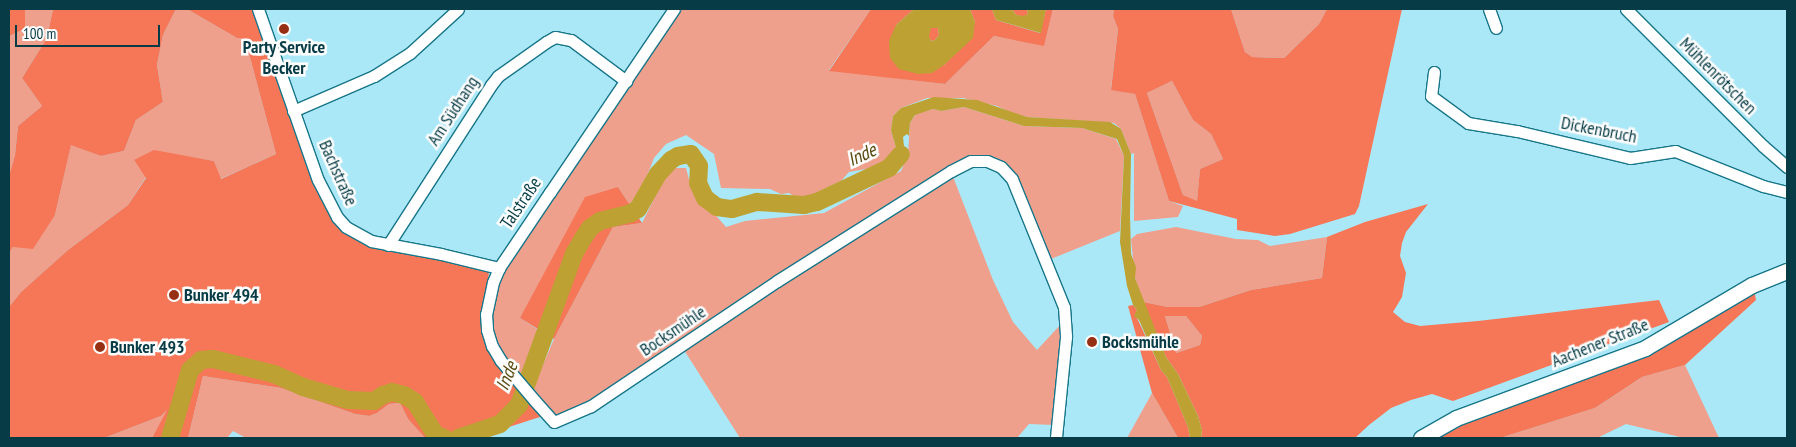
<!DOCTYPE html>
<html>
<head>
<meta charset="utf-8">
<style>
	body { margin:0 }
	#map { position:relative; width:1796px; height:447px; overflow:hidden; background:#abe8f7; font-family:"PT Sans Narrow",sans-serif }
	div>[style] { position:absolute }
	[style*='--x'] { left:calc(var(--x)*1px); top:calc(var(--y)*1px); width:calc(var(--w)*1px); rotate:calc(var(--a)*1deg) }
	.green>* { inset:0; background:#efa08d }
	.forest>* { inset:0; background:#f57758 }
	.water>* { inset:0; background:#bda233 }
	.river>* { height:18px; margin:-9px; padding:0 9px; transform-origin:9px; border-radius:9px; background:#bda233 }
	.roads { filter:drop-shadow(1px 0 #177689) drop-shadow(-1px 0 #177689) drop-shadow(0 1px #177689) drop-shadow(0 -1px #177689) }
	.minor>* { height:11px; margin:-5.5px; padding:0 5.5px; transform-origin:5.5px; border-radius:5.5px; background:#fff }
	.major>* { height:15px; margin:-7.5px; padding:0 7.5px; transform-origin:7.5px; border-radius:7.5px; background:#fff }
	.dots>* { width:14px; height:14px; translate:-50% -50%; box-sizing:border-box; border:2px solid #fdfdfd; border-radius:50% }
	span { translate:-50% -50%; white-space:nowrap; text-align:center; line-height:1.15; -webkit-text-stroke:5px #fdfdfd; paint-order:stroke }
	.poi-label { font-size:18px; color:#073c46; font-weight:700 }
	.left { translate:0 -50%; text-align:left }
	.street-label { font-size:18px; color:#073c46 }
	.water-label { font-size:19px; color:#584a0f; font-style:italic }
	.frame { position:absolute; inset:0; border:10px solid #073c46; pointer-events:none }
	.scale { position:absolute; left:15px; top:25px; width:145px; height:22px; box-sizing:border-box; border:2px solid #073c46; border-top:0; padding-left:6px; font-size:15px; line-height:18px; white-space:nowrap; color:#073c46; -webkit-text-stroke:4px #fdfdfd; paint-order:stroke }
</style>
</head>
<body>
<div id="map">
	<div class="green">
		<i style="clip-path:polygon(25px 9px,53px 9px,47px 38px,22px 78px,42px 106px,18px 126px,15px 155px,9px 176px,9px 36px,25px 29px)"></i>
		<i style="clip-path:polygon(176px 9px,187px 9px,237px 38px,245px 39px,276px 154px,220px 179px,214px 161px,190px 157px,134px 160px,146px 177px,128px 205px,68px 250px,21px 292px,9px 307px,9px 253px,13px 247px,55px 215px,71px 144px,101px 156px,124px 151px,136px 120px,163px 102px,157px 65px,163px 35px)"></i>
		<i style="clip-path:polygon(681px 9px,871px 9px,829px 70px,945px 84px,994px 36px,1044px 45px,1053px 9px,1114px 9px,1113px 16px,1118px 29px,1111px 89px,1135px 94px,1169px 201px,1183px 206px,1178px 217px,1134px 221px,1134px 153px,1131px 154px,1121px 129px,1114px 123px,1027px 117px,1014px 114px,997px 106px,963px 98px,927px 98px,901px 108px,893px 116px,891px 130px,896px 148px,890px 162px,883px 166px,849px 172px,841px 181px,809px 196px,797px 198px,789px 193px,781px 194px,770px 189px,721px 188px,714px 154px,686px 135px,666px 144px,654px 158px,645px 181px,630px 205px,618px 187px,520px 318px,543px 333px,521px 379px,504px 360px,489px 328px,491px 301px,503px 269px)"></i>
		<i style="clip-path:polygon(1231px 9px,1327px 9px,1319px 24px,1284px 58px,1251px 57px,1245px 52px)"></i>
		<i style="clip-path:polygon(1172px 81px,1193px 120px,1211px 134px,1223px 159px,1200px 169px,1197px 202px,1183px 195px,1147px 93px)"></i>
		<i style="clip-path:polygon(964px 107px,1024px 126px,1082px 128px,1116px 139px,1124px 156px,1120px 231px,1051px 259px,1013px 176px,970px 159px,581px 407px,558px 418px,533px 388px,554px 339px,613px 227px,642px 223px,668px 171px,676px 168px,686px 168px,691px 187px,726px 227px,745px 221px,824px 213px,901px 171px,908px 154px,910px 123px,916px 114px,933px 109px,941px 111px)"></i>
		<i style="clip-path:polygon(952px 174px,993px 280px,1013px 322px,1037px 350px,1062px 323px,1054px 425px,1029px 424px,1017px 438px,740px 438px,684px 350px)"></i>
		<i style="clip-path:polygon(1176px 227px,1236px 239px,1258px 240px,1270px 246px,1327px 237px,1322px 278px,1251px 290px,1199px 307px,1168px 307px,1143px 302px,1135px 278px,1131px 239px,1137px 234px)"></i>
		<i style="clip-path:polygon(1165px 316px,1186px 316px,1202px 336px,1200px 345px,1176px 353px)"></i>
		<i style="clip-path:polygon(1685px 365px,1719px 438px,1684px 438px,1626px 424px,1597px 438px,1500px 438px,1595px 408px,1642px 377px)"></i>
		<i style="clip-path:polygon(203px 376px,281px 388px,355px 414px,369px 416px,377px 413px,389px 404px,400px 403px,408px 419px,425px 438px,246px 438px,233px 431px,227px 438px,188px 438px)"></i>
		<i style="clip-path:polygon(1152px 393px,1178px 438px,1127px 438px)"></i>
		<i style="clip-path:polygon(169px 408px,152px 438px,104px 438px,161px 416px)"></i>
	</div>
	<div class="forest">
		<i style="clip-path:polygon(9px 9px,25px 9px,25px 29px,9px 36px)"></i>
		<i style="clip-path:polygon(53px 9px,176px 9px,163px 35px,157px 65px,163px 102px,136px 120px,124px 151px,101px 156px,71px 145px,55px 215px,33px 249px,13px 247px,9px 253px,9px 176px,15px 155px,18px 126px,42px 106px,22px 78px,47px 38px)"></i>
		<i style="clip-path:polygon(187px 9px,254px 9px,342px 229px,489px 271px,484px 329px,543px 416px,474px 438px,425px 438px,408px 419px,400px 403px,389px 404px,377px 413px,369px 416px,355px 414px,281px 388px,203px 376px,188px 438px,152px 438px,167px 410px,161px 416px,104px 438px,9px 438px,9px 307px,21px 292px,68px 250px,128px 205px,146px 178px,134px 160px,154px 150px,214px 161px,221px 179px,276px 154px,245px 39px,237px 38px)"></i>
		<i style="clip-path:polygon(871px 9px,914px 9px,896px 25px,944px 65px,957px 51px,975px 22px,970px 9px,992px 9px,996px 20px,1040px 33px,1046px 9px,1053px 9px,1044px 46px,994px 36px,945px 84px,829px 71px)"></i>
		<i style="clip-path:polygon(1012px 9px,1027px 9px,1028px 14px,1023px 17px,1016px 15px)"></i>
		<i style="clip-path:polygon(evenodd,1114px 9px,1231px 9px,1245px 52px,1252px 57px,1284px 58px,1319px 24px,1327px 9px,1402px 9px,1359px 206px,1355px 214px,1290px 234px,1275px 236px,1237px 230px,1237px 219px,1169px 201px,1135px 94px,1111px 90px,1118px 29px,1113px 16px,1114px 9px,1172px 81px,1193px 120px,1211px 134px,1223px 159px,1200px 169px,1197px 201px,1183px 195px,1147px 93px,1172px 81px)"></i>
		<i style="clip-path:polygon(931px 27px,938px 28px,939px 35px,935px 40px,931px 41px,928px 36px)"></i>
		<i style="clip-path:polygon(618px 187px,642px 223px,613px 227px,554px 339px,520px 318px,585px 197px)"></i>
		<i style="clip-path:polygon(evenodd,1428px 204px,1406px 232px,1402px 243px,1400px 256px,1406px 273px,1402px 297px,1393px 312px,1405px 322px,1420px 326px,1478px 321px,1659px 300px,1669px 322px,1453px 401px,1432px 394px,1411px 400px,1391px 408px,1369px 425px,1355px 438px,1201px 438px,1202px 430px,1198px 416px,1178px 374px,1166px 357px,1143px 302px,1168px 307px,1199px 307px,1251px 290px,1322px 278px,1327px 237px,1365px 222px,1428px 204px,1165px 316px,1186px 316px,1202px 336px,1200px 345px,1176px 353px,1165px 316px)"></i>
		<i style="clip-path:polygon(1754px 289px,1756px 300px,1685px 365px,1642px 377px,1595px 408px,1500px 438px,1439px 438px,1470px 421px,1648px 355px)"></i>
		<i style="clip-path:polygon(1133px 305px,1137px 310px,1135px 316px,1138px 320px,1161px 370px,1167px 377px,1188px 427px,1190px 438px,1178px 438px,1152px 393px,1128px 306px)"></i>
	</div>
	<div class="water">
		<i style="clip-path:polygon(evenodd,914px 9px,970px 9px,975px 22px,973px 38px,944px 65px,932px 73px,918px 74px,899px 69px,890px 58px,889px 41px,896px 25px,914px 9px,931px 28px,938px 28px,939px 35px,935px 40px,931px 41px,929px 36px,931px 28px)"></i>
		<i style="clip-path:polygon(992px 9px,1012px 9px,1016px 15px,1023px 16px,1028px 14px,1027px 9px,1046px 9px,1041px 33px,996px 20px)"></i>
		<i style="clip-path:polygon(934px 97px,977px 100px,1027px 117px,1110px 122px,1121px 129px,1131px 154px,1130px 215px,1131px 254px,1136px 267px,1135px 278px,1166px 357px,1178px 374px,1198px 416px,1202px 430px,1201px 438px,1190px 438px,1188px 427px,1167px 377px,1161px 370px,1139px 320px,1134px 316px,1137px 310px,1133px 305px,1127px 286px,1120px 242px,1124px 156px,1117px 139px,1082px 128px,1024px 126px,964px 107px,941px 111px,933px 109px,915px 115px,910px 123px,909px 136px,907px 134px,903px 137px,905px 155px,903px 163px,886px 176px,883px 166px,893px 158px,896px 148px,891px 130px,893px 116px,901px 108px)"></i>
	</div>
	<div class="river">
		<i style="--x:170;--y:438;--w:71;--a:-73.6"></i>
		<i style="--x:190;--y:370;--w:15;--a:-42"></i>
		<i style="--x:201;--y:360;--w:12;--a:-5"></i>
		<i style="--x:213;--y:359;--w:63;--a:13.8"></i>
		<i style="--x:274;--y:374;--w:32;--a:24"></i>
		<i style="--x:303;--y:387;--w:47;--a:16.1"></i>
		<i style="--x:348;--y:400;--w:26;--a:2"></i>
		<i style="--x:374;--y:401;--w:11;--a:-34"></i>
		<i style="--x:383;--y:395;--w:9;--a:-18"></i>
		<i style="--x:392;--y:392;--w:12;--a:14"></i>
		<i style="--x:404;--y:395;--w:13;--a:32"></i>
		<i style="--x:415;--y:402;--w:39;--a:58"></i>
		<i style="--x:436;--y:435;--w:9;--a:21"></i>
		<i style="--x:458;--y:438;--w:44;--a:-18.4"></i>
		<i style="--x:500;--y:424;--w:27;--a:-45"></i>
		<i style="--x:519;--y:405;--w:161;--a:-70"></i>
		<i style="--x:574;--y:254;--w:20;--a:-60"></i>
		<i style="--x:584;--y:237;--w:11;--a:-56"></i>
		<i style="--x:590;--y:228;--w:12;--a:-35"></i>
		<i style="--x:600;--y:221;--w:32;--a:-14"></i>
		<i style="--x:631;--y:213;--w:8;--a:-30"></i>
		<i style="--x:638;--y:209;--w:40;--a:-60.3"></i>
		<i style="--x:658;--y:174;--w:19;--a:-47"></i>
		<i style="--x:671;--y:160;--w:8;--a:-30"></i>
		<i style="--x:678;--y:156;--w:13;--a:-9"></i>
		<i style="--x:691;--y:154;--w:14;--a:56"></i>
		<i style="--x:699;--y:166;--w:17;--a:93"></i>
		<i style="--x:698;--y:183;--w:17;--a:65"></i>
		<i style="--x:705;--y:198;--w:15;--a:37"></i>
		<i style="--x:717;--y:207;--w:15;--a:8"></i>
		<i style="--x:732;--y:209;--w:26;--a:-16"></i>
		<i style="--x:757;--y:202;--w:47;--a:3.7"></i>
		<i style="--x:804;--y:205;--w:13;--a:-13"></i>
		<i style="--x:817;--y:202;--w:80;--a:-25.3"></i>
		<i style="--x:889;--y:168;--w:18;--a:-49"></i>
	</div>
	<div class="roads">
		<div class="minor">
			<i style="--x:258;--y:9;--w:181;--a:70.7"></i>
			<i style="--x:318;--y:180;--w:42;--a:62.8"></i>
			<i style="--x:337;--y:217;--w:13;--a:48"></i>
			<i style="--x:346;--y:227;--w:29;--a:29"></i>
			<i style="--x:371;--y:241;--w:71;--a:10.5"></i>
			<i style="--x:441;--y:254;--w:60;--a:13.6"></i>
			<i style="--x:674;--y:9;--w:221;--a:124.1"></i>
			<i style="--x:550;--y:192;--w:92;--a:123.9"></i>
			<i style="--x:499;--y:268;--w:15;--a:113"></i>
			<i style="--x:493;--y:282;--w:33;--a:102"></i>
			<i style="--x:486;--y:314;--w:16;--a:86"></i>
			<i style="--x:487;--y:330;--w:17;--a:73"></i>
			<i style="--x:492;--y:346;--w:17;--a:59"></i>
			<i style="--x:501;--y:361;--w:52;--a:49.6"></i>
			<i style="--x:535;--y:401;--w:28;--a:48"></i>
			<i style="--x:554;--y:422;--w:40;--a:-23.4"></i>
			<i style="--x:591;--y:406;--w:224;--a:-33.9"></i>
			<i style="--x:777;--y:281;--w:206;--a:-32.3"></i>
			<i style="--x:951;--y:171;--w:22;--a:-27"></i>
			<i style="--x:971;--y:161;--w:16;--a:0"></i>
			<i style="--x:987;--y:161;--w:15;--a:23"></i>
			<i style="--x:1001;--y:167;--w:16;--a:47"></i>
			<i style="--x:1012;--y:179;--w:138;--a:67.9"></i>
			<i style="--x:1064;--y:307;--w:30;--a:86"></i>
			<i style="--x:1066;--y:337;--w:101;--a:95.7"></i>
			<i style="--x:1489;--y:9;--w:20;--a:70"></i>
			<i style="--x:1626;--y:9;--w:194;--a:45"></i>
			<i style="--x:1763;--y:146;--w:32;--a:41"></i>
			<i style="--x:1434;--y:72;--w:24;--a:97"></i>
			<i style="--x:1431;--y:96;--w:46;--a:36.1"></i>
			<i style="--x:1468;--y:123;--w:50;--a:9.3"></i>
			<i style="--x:1517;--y:131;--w:116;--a:13.4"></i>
			<i style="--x:1630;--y:158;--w:46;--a:-8.8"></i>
			<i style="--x:1675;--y:151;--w:95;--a:21.7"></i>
			<i style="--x:1763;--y:186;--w:25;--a:14"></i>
			<i style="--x:293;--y:111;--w:88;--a:-23.4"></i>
			<i style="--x:374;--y:76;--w:43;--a:-32.6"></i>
			<i style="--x:410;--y:53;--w:65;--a:-42.5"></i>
			<i style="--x:388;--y:245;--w:190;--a:-57.2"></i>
			<i style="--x:491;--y:85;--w:11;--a:-52"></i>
			<i style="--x:498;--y:76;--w:59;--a:-35.3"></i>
			<i style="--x:546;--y:42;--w:10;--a:-29"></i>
			<i style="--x:555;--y:37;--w:16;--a:11"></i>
			<i style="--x:571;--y:40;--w:69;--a:36.7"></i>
		</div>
		<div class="major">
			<i style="--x:1421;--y:438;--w:40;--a:-29.7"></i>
			<i style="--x:1456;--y:418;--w:202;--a:-20.3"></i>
			<i style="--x:1645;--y:348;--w:124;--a:-30.5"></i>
			<i style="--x:1752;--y:285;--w:38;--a:-22"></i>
		</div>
	</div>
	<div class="dots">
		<i style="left:284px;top:29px;background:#972f14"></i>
		<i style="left:174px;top:295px;background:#972f14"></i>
		<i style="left:1092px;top:342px;background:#972f14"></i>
		<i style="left:100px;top:347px;background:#972f14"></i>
	</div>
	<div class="poi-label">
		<span style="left:284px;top:58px">Party Service<br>Becker</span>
		<span class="left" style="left:184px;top:295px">Bunker 494</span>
		<span class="left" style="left:1102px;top:342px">Bocksmühle</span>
		<span class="left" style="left:110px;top:347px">Bunker 493</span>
	</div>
	<div class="street-label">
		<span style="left:1718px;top:76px;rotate:45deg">Mühlenrötschen</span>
		<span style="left:453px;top:111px;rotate:-57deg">Am Südhang</span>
		<span style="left:1599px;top:130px;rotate:11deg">Dickenbruch</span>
		<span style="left:338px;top:173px;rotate:66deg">Bachstraße</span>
		<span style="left:521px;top:203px;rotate:-56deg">Talstraße</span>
		<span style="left:673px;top:331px;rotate:-34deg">Bocksmühle</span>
		<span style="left:1600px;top:343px;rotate:-22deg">Aachener Straße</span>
	</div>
	<div class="water-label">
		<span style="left:862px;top:155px;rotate:-25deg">Inde</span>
		<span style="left:507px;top:376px;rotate:-68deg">Inde</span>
	</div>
	<div class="frame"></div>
	<div class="scale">100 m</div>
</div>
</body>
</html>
